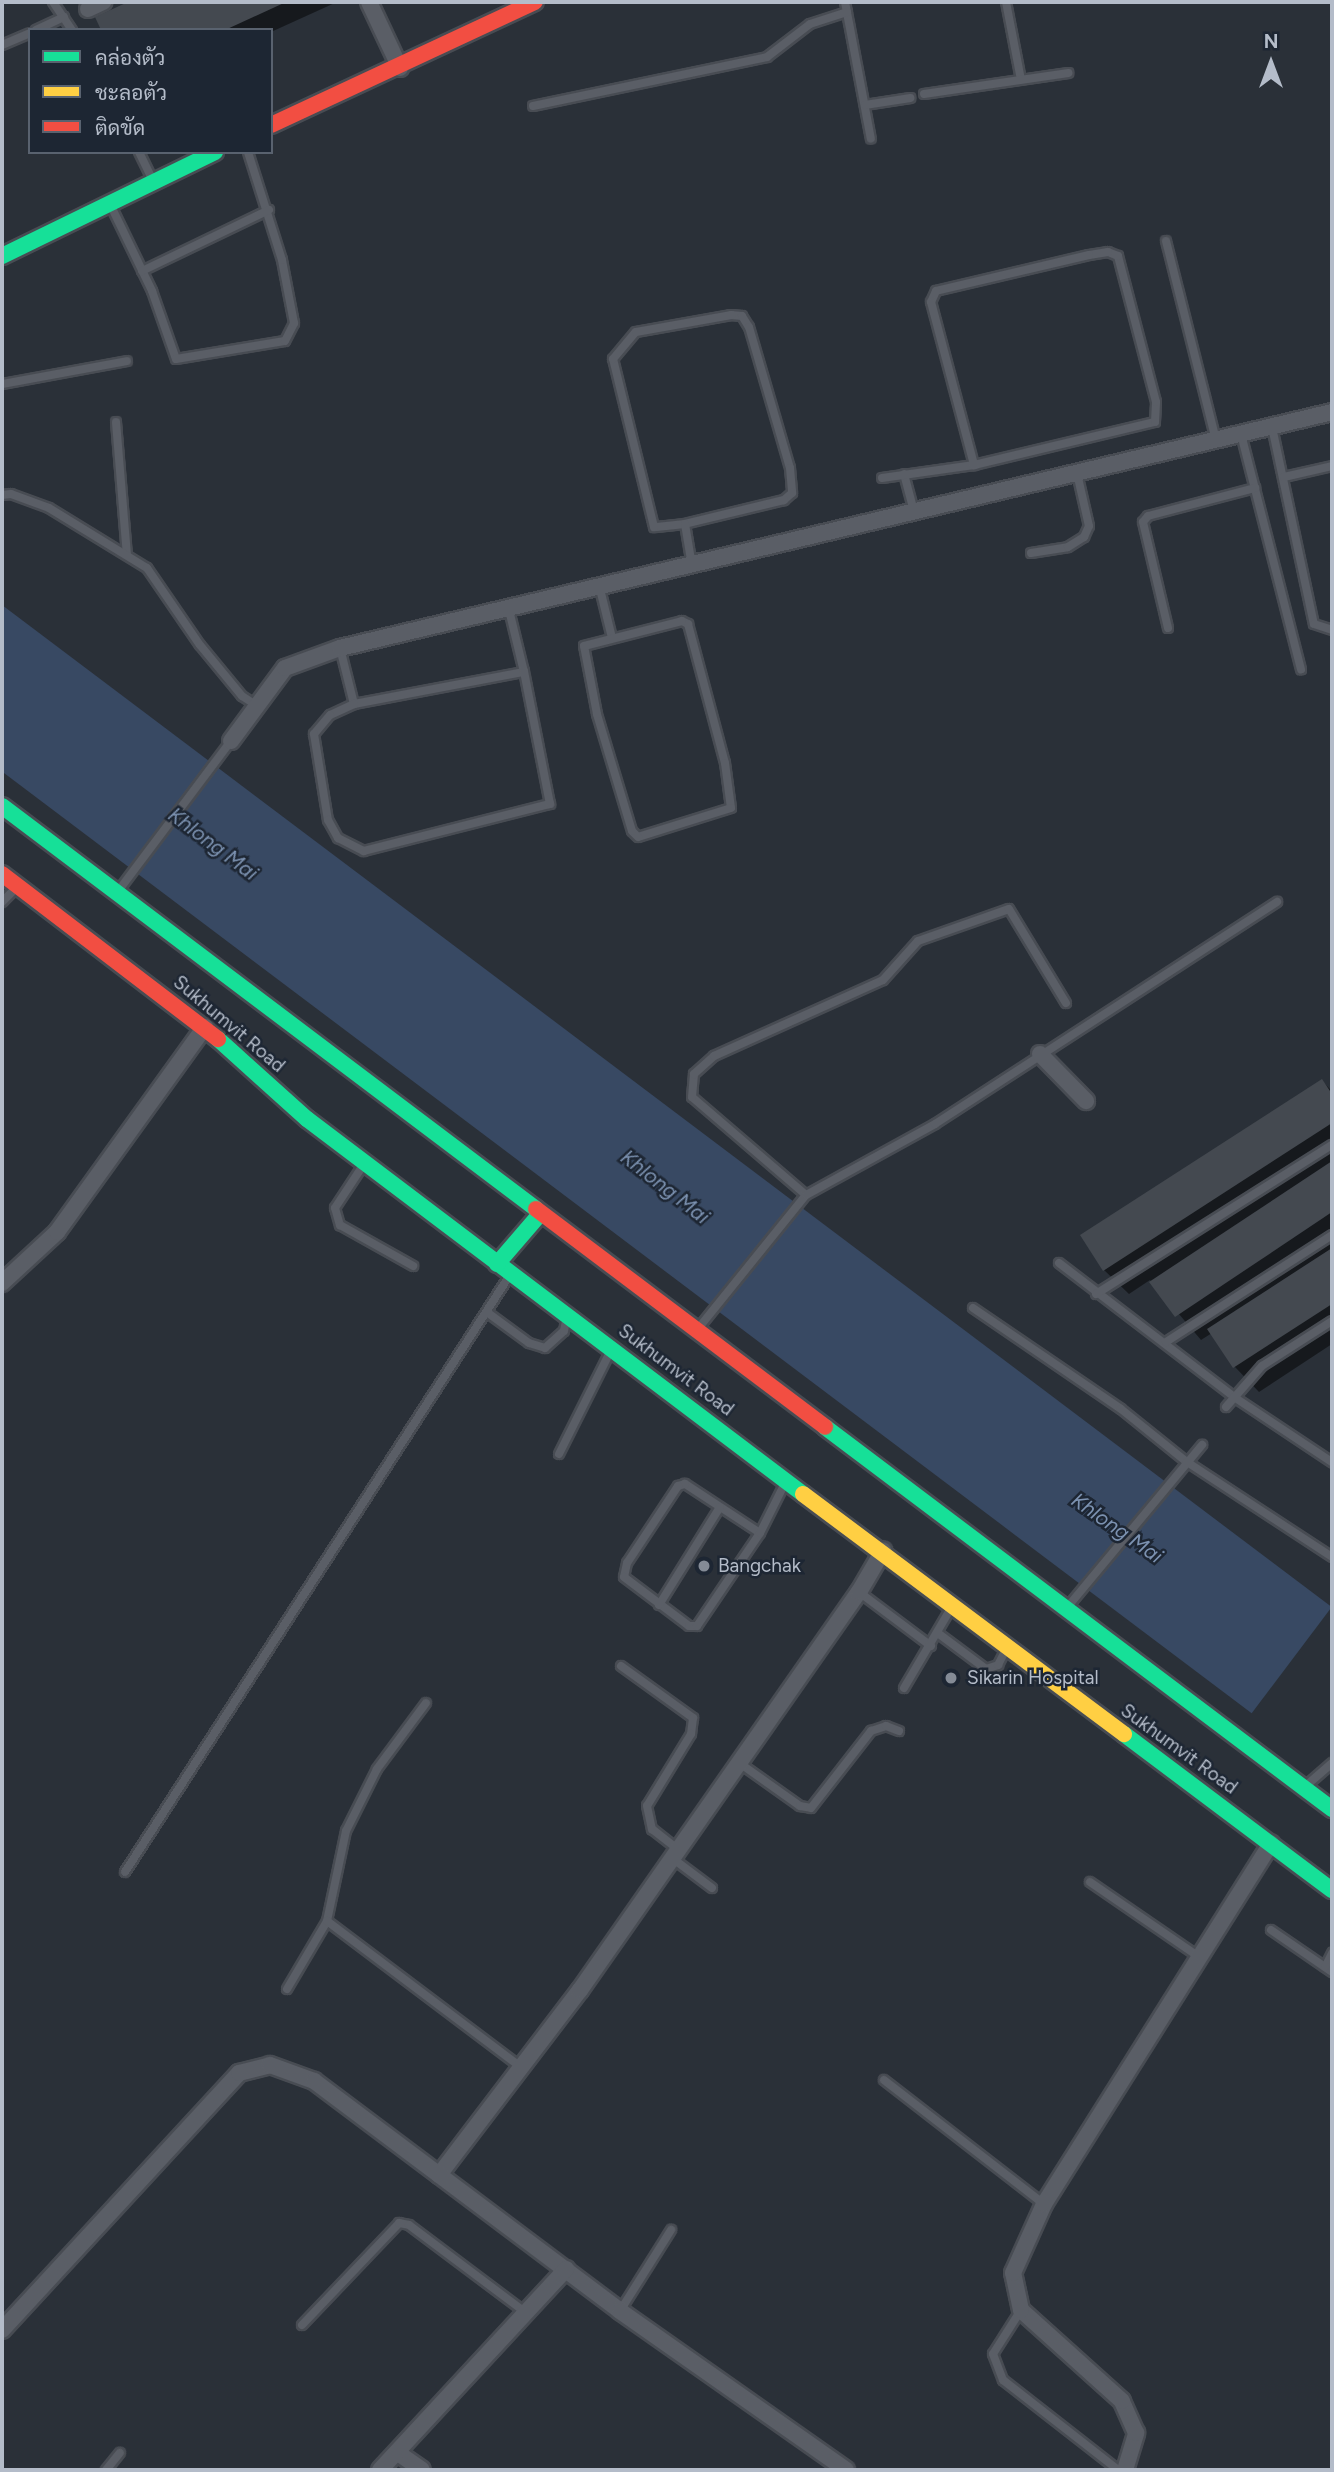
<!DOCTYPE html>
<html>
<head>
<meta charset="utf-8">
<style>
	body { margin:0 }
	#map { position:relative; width:1334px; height:2472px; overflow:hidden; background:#2a3038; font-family:Figtree,Sarabun,sans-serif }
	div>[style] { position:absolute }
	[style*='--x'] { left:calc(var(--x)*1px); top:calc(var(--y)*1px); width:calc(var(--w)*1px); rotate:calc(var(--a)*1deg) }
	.water>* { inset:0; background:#384963; transform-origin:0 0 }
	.shadow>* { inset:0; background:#0007 }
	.building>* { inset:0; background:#444950 }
	.roads { filter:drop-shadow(2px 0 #484c53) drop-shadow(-2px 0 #484c53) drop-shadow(0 2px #484c53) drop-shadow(0 -2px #484c53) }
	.lane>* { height:8px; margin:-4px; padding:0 4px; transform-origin:4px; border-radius:4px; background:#5a5e66 }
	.street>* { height:16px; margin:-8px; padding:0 8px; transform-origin:8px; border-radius:8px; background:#5a5e66 }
	.fast>* { height:16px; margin:-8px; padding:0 8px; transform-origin:8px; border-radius:8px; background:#16e098 }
	.slow>* { height:16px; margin:-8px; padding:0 8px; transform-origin:8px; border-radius:8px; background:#ffcf43 }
	.jam>* { height:16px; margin:-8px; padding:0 8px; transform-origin:8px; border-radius:8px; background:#f24e42 }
	.dots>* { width:19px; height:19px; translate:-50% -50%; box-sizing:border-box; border:4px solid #1d2633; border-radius:50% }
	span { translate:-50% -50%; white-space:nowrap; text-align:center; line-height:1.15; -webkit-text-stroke:5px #1d2633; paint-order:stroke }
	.street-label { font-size:19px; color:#b4bcc9 }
	.poi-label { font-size:19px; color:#b4bcc9 }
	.left { translate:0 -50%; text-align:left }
	.water-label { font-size:21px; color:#7c92b1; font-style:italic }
	.frame { position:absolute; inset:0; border:4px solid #b4bcc9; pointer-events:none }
	.legend { position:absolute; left:28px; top:28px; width:245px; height:126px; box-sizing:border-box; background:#1d2633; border:2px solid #59626f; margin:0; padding:9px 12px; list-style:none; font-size:21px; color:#b4bcc9 }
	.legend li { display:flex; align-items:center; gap:14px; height:35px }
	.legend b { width:35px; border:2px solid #59626f }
	.north { position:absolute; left:1236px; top:28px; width:70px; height:70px; -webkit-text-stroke:5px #1d2633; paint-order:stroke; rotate:0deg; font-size:19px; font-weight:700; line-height:28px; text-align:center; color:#b4bcc9 }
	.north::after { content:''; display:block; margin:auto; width:24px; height:32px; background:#b4bcc9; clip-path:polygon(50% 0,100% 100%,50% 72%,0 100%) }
</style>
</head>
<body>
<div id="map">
	<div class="water">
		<i style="left:2px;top:605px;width:1665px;height:133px;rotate:37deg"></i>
	</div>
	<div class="shadow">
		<i style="clip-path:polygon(133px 2px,337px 2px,271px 32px,103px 30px,97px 18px)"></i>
		<i style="clip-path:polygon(1322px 1081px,1332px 1091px,1332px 1344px,1259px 1392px,1235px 1367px,1212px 1333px,1201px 1340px,1150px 1280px,1129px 1294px,1104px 1270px)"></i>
	</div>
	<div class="building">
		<i style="clip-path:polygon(128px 2px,286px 2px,225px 30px,101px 30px,95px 17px)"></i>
		<i style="clip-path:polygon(1322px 1079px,1332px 1094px,1332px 1123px,1103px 1271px,1080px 1235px)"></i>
		<i style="clip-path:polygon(1332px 1161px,1332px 1212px,1175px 1317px,1149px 1282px)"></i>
		<i style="clip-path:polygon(1332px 1248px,1332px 1304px,1233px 1368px,1207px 1329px)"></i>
	</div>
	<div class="roads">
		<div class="lane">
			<i style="--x:53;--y:2;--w:34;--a:56"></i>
			<i style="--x:845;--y:2;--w:139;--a:79.3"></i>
			<i style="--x:1006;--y:2;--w:79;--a:79.1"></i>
			<i style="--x:36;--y:30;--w:31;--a:-25"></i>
			<i style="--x:2;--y:45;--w:30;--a:-23"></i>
			<i style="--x:924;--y:94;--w:146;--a:-8.3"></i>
			<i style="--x:865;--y:105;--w:46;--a:-8.8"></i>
			<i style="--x:533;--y:106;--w:239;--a:-11.8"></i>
			<i style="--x:767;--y:57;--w:54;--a:-37.5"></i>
			<i style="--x:810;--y:24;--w:39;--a:-18"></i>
			<i style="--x:139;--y:152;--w:32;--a:64"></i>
			<i style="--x:110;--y:204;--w:97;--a:64.2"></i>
			<i style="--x:152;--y:291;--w:72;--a:70.6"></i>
			<i style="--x:176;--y:359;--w:110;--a:-9.4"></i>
			<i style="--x:285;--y:341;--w:20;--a:-63"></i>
			<i style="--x:294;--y:323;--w:64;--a:-100.8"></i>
			<i style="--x:282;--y:260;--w:113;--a:-107.5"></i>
			<i style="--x:1166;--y:241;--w:205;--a:75.9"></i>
			<i style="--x:142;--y:271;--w:141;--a:-25.7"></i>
			<i style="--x:731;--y:315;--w:11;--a:5"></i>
			<i style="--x:742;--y:316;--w:13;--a:58"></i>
			<i style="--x:749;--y:327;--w:147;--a:73.8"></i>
			<i style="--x:790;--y:468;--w:25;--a:85"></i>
			<i style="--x:792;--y:493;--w:11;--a:139"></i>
			<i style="--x:784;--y:500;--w:102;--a:166.4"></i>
			<i style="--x:685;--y:524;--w:31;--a:174"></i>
			<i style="--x:654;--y:527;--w:173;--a:-103.7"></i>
			<i style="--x:613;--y:359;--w:35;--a:-50"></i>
			<i style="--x:636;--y:332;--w:97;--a:-10.1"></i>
			<i style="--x:2;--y:384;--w:127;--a:-10.4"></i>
			<i style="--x:116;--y:422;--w:133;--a:85.3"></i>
			<i style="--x:1272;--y:427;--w:201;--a:78"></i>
			<i style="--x:1314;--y:624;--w:19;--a:18"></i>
			<i style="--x:1241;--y:434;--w:243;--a:75.7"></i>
			<i style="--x:904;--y:474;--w:39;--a:75"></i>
			<i style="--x:1284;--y:477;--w:49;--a:-12.9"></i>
			<i style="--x:882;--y:478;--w:93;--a:-8"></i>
			<i style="--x:974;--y:465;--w:186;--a:-13.4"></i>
			<i style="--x:1155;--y:422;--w:20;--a:-87"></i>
			<i style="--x:1156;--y:402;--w:151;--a:-104.6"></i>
			<i style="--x:1118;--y:256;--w:11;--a:-158"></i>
			<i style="--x:1108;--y:252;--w:19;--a:171"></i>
			<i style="--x:1089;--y:255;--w:157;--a:166.8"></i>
			<i style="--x:936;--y:291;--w:12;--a:114"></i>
			<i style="--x:931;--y:302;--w:169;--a:75.2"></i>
			<i style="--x:2;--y:495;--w:9;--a:-6"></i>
			<i style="--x:11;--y:494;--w:40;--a:20.2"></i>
			<i style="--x:49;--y:508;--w:115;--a:31.5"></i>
			<i style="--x:147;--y:568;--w:93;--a:55.5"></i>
			<i style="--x:200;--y:645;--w:66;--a:50.5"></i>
			<i style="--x:242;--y:696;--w:17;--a:33"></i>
			<i style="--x:685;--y:524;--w:43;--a:80.5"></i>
			<i style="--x:1031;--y:553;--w:37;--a:-9"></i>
			<i style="--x:1068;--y:547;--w:19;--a:-32"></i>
			<i style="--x:1084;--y:537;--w:12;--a:-66"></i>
			<i style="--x:1089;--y:526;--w:54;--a:-102.8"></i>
			<i style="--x:600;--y:589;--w:50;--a:76.2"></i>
			<i style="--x:682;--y:621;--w:7;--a:27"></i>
			<i style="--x:688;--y:624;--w:144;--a:75.1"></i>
			<i style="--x:725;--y:763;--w:45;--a:82.4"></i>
			<i style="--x:731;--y:808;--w:97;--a:162.7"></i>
			<i style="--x:638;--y:837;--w:8;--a:-135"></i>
			<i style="--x:632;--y:831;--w:122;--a:-106.7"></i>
			<i style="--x:597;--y:714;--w:69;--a:-100.8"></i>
			<i style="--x:584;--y:646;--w:101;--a:-14.3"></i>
			<i style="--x:1168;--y:628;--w:109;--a:-103.3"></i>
			<i style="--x:1143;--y:522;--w:8;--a:-50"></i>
			<i style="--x:1148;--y:516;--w:111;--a:-14.7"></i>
			<i style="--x:340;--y:648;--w:58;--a:76"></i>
			<i style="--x:354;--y:704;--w:173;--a:-10.7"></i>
			<i style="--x:524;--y:672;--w:64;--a:-103.6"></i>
			<i style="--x:354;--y:704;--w:26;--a:155"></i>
			<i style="--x:330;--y:715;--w:25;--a:130"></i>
			<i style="--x:314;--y:734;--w:87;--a:80.8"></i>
			<i style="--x:328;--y:820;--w:21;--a:61"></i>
			<i style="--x:338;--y:838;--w:29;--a:27"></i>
			<i style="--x:364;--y:851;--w:192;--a:-14.2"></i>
			<i style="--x:550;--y:804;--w:135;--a:-101.1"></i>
			<i style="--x:119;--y:890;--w:186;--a:-53.1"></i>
			<i style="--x:2;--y:902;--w:17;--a:-45"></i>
			<i style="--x:362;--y:1167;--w:49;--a:123.4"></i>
			<i style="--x:335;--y:1208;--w:18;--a:74"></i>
			<i style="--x:340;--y:1225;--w:84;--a:29.3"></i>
			<i style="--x:806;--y:1195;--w:150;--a:-139.3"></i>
			<i style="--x:692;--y:1097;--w:23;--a:-85"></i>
			<i style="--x:694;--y:1074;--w:27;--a:-42"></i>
			<i style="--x:714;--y:1056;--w:185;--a:-24.2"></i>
			<i style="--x:883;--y:980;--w:52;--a:-48.1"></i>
			<i style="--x:918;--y:941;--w:96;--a:-19.4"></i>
			<i style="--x:1009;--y:909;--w:110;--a:58.8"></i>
			<i style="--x:1059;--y:1263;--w:220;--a:37.4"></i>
			<i style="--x:1234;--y:1397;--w:118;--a:33.6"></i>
			<i style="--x:1096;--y:1294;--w:279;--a:-32.3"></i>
			<i style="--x:973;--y:1308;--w:179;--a:34.3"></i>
			<i style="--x:1121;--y:1409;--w:85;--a:38.8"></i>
			<i style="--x:1187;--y:1462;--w:173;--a:33.2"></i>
			<i style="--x:488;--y:1313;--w:51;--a:36.2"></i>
			<i style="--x:529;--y:1343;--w:17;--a:17"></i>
			<i style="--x:545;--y:1348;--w:25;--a:-42"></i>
			<i style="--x:564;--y:1331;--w:10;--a:-79"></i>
			<i style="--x:701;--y:1325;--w:167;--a:-51.1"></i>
			<i style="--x:806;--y:1195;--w:147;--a:-28.8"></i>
			<i style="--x:935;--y:1124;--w:408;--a:-33"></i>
			<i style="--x:1166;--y:1342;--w:197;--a:-32.8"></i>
			<i style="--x:1226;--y:1407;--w:55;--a:-48.7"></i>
			<i style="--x:1262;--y:1366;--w:83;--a:-32.7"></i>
			<i style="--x:559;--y:1454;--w:112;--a:-63.4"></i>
			<i style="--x:760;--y:1533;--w:90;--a:-146.8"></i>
			<i style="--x:685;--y:1484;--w:7;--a:164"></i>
			<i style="--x:678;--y:1486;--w:92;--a:123.5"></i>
			<i style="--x:627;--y:1563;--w:14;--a:102"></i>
			<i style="--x:624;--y:1577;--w:81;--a:37"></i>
			<i style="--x:689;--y:1626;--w:8;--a:0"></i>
			<i style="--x:697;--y:1626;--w:112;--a:-55.9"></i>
			<i style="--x:760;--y:1533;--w:54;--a:-63.4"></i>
			<i style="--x:859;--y:1592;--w:90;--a:36.9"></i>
			<i style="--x:1070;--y:1604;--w:207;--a:-50.3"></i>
			<i style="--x:659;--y:1605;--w:115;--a:-58.1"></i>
			<i style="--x:939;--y:1634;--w:59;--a:36.7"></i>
			<i style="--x:986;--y:1669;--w:13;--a:-18"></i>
			<i style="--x:998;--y:1665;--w:16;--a:-63"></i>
			<i style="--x:621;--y:1666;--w:89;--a:35.8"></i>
			<i style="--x:693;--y:1718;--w:16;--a:97"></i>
			<i style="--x:691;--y:1734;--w:84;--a:121.4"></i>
			<i style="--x:647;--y:1806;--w:24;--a:78"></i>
			<i style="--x:652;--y:1829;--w:33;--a:38"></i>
			<i style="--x:904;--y:1688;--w:91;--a:-59.5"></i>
			<i style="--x:738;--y:1762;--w:76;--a:35.4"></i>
			<i style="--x:800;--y:1806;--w:11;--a:10"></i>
			<i style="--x:811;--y:1808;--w:98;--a:-52.1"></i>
			<i style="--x:871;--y:1731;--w:16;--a:-18"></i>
			<i style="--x:886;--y:1726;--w:14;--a:21"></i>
			<i style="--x:1308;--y:1784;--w:32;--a:-41"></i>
			<i style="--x:672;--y:1858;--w:50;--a:36.9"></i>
			<i style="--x:125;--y:1872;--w:707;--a:-57.19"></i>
			<i style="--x:1090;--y:1882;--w:132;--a:34.5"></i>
			<i style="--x:327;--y:1921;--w:92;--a:-78.1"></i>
			<i style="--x:346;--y:1831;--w:69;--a:-63.4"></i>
			<i style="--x:377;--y:1769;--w:82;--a:-53.4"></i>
			<i style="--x:1271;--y:1930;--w:74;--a:34.5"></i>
			<i style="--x:1325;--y:1967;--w:16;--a:-63"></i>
			<i style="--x:287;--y:1989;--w:79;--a:-59.5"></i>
			<i style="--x:327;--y:1921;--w:243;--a:37"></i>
			<i style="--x:884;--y:2080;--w:202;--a:37.8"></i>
			<i style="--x:1021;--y:2310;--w:52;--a:122.5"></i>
			<i style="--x:993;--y:2354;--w:28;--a:69"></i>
			<i style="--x:1003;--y:2380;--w:146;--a:38"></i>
			<i style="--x:620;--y:2311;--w:96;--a:-57.8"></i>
			<i style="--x:302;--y:2325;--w:141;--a:-46.4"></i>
			<i style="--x:399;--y:2223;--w:10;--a:11"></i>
			<i style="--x:409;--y:2225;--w:146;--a:36.9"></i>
			<i style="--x:106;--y:2470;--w:22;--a:-51"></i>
		</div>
		<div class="street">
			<i style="--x:369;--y:2;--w:73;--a:64.8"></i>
			<i style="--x:88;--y:9;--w:17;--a:-25"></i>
			<i style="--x:231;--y:741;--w:91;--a:-53.5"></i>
			<i style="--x:285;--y:668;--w:59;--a:-20"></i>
			<i style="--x:340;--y:648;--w:1020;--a:-13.38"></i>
			<i style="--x:1040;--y:1054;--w:66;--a:45.6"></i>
			<i style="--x:2;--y:1283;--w:75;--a:-42.8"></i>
			<i style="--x:57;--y:1232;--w:253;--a:-54.2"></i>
			<i style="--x:439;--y:2175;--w:233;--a:-52.7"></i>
			<i style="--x:580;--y:1990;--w:486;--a:-55"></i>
			<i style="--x:859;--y:1592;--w:48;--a:-59.7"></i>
			<i style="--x:2;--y:2330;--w:350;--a:-47.3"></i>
			<i style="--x:239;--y:2073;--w:32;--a:-14"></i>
			<i style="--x:270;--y:2065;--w:47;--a:20"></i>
			<i style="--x:314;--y:2081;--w:383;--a:36.9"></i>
			<i style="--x:620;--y:2311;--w:276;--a:35.1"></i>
			<i style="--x:398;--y:2453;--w:29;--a:35"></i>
			<i style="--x:380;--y:2470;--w:274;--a:-47.2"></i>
			<i style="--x:1125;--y:2470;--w:39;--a:-73"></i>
			<i style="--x:1136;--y:2433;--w:35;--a:-114"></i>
			<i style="--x:1122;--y:2401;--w:136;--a:-138"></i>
			<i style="--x:1021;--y:2310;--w:38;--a:-102"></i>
			<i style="--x:1013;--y:2273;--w:76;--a:-65.8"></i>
			<i style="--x:1044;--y:2204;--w:426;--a:-57.8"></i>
		</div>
		<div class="fast">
			<i style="--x:2;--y:256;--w:237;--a:-26"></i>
			<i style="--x:2;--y:806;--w:669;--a:37.04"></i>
			<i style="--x:218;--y:1039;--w:120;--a:42"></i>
			<i style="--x:307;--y:1119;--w:622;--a:37.09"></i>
			<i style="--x:497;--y:1264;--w:66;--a:-49.3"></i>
			<i style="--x:825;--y:1427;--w:635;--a:37"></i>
			<i style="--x:1124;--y:1734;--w:260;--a:36.9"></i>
		</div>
		<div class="slow">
			<i style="--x:803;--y:1494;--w:401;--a:36.8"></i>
		</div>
		<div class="jam">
			<i style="--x:271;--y:125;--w:291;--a:-25"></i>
			<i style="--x:2;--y:874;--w:272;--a:37.4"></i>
			<i style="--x:536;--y:1209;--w:362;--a:37"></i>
		</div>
	</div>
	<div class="dots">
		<i style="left:704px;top:1566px;background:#848b96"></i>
		<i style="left:951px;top:1678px;background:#848b96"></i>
	</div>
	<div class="street-label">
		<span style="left:229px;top:1024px;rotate:40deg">Sukhumvit Road</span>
		<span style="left:676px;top:1370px;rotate:37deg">Sukhumvit Road</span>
		<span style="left:1179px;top:1749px;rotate:36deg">Sukhumvit Road</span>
	</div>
	<div class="poi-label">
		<span class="left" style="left:718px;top:1566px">Bangchak</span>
		<span class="left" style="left:967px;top:1678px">Sikarin Hospital</span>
	</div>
	<div class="water-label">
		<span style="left:213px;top:844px;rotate:37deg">Khlong Mai</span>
		<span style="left:665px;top:1187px;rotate:38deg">Khlong Mai</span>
		<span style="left:1117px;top:1528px;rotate:35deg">Khlong Mai</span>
	</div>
	<div class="frame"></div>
	<ul class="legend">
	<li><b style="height:9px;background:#16e098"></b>คล่องตัว</li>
	<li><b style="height:9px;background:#ffcf43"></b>ชะลอตัว</li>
	<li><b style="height:9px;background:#f24e42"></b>ติดขัด</li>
	</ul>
	<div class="north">N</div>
</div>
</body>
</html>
